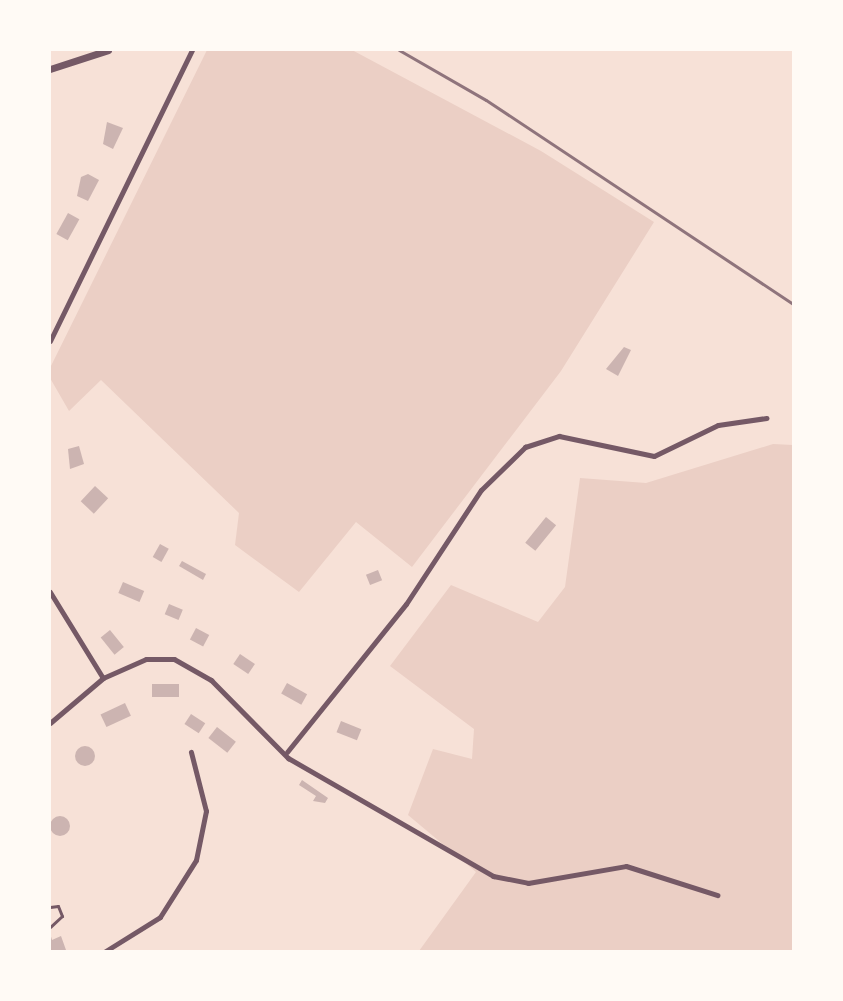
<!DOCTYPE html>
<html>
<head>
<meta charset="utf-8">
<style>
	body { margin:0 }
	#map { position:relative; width:843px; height:1001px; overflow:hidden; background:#f7e1d7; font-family:"PT Serif",serif }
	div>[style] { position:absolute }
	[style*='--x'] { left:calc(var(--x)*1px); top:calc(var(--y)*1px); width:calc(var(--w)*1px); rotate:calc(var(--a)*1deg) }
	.green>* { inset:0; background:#ebcfc5 }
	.building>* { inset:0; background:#ccb4b1; transform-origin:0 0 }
	.round { border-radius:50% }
	.service>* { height:3px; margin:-1.5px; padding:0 1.5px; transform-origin:1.5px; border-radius:1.5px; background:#755966 }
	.minor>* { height:5px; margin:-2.5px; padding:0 2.5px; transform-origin:2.5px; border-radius:2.5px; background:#755966 }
	.tertiary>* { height:7px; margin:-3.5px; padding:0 3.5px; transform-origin:3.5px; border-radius:3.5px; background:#755966 }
	.rail>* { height:3px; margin:-1.5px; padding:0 1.5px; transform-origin:1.5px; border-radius:1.5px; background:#8f747c }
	span { translate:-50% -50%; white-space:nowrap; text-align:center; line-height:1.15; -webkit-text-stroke:5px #fffaf5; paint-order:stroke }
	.frame { position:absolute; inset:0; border:51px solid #fffaf5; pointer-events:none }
</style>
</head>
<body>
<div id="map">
	<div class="green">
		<i style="clip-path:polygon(207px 50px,352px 50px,541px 151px,654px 222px,561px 371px,412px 567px,356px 522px,299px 592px,235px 545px,239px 513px,101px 380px,69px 411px,50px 378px,50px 368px)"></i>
		<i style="clip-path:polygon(773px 444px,793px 445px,793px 951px,419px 951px,476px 872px,408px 815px,433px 749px,472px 759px,474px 729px,390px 666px,451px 585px,538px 622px,565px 587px,580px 478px,646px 483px)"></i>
	</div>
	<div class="building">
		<i style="clip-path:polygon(107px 122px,123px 128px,113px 149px,103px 144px)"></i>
		<i style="clip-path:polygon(88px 174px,99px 180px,88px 201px,77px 196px,81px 177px)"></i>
		<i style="left:68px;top:213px;width:13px;height:24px;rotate:29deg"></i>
		<i style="clip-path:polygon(624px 347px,631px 350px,618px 376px,606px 369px)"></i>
		<i style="clip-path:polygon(79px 446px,84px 464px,70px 469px,68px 449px)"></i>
		<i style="left:95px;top:486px;width:18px;height:21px;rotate:43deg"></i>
		<i style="left:546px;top:517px;width:13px;height:33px;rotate:39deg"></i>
		<i style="left:160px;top:544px;width:10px;height:15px;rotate:29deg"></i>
		<i style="clip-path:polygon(182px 561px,206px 574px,203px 580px,179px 566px)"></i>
		<i style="left:378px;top:570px;width:11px;height:13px;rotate:68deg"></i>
		<i style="left:123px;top:582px;width:23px;height:12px;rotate:23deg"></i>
		<i style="left:169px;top:604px;width:15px;height:11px;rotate:23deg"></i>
		<i style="left:196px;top:628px;width:15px;height:13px;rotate:28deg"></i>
		<i style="left:110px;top:630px;width:22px;height:12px;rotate:51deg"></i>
		<i style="left:240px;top:654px;width:18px;height:12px;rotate:34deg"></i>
		<i style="left:287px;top:683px;width:23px;height:12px;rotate:29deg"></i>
		<i style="left:152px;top:684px;width:27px;height:13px"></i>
		<i style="left:125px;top:703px;width:14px;height:27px;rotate:65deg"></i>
		<i style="left:191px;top:714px;width:17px;height:12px;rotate:33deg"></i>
		<i style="left:341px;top:721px;width:22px;height:12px;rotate:22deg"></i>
		<i style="left:217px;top:727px;width:24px;height:14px;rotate:38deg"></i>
		<i class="round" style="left:75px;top:746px;width:20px;height:20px"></i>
		<i style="clip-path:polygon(302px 780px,328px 798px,325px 803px,313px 801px,316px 796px,299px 785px)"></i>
		<i class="round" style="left:50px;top:816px;width:20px;height:20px"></i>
		<i style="clip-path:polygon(50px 933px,52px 940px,61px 936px,66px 950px,50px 952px)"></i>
	</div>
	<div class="service">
		<i style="--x:50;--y:907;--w:8;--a:-7"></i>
		<i style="--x:58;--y:906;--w:11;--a:68"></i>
		<i style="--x:62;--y:916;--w:16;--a:137"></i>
	</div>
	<div class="minor">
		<i style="--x:50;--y:341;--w:324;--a:-64"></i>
		<i style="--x:50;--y:592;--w:101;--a:58.4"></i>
		<i style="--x:50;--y:723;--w:70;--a:-40.3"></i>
		<i style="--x:103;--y:678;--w:47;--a:-23.8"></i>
		<i style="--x:146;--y:659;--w:28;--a:0"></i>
		<i style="--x:174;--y:659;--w:43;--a:29.6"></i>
		<i style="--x:211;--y:680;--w:110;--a:45.4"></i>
		<i style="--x:288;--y:758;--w:237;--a:29.9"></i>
		<i style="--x:493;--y:876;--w:36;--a:11"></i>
		<i style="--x:528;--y:883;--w:99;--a:-9.8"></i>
		<i style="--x:626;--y:866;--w:96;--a:17.7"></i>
		<i style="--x:287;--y:752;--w:190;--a:-51.2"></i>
		<i style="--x:406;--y:604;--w:136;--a:-56.7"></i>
		<i style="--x:481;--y:490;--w:62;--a:-44.3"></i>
		<i style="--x:525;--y:447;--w:36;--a:-18"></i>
		<i style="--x:559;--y:436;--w:97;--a:11.9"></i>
		<i style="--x:654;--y:456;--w:71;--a:-25.8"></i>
		<i style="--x:718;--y:425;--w:49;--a:-8.3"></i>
		<i style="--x:104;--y:952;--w:66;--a:-32"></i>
		<i style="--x:160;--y:917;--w:67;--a:-57.7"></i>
		<i style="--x:196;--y:860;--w:50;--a:-78.5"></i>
		<i style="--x:206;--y:811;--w:61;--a:-104.3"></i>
	</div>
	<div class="tertiary">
		<i style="--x:50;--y:69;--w:61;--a:-18.1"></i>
	</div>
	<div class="rail">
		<i style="--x:399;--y:50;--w:100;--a:29.9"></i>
		<i style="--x:486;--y:100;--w:370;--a:33.6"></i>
	</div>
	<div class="frame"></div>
</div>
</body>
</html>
